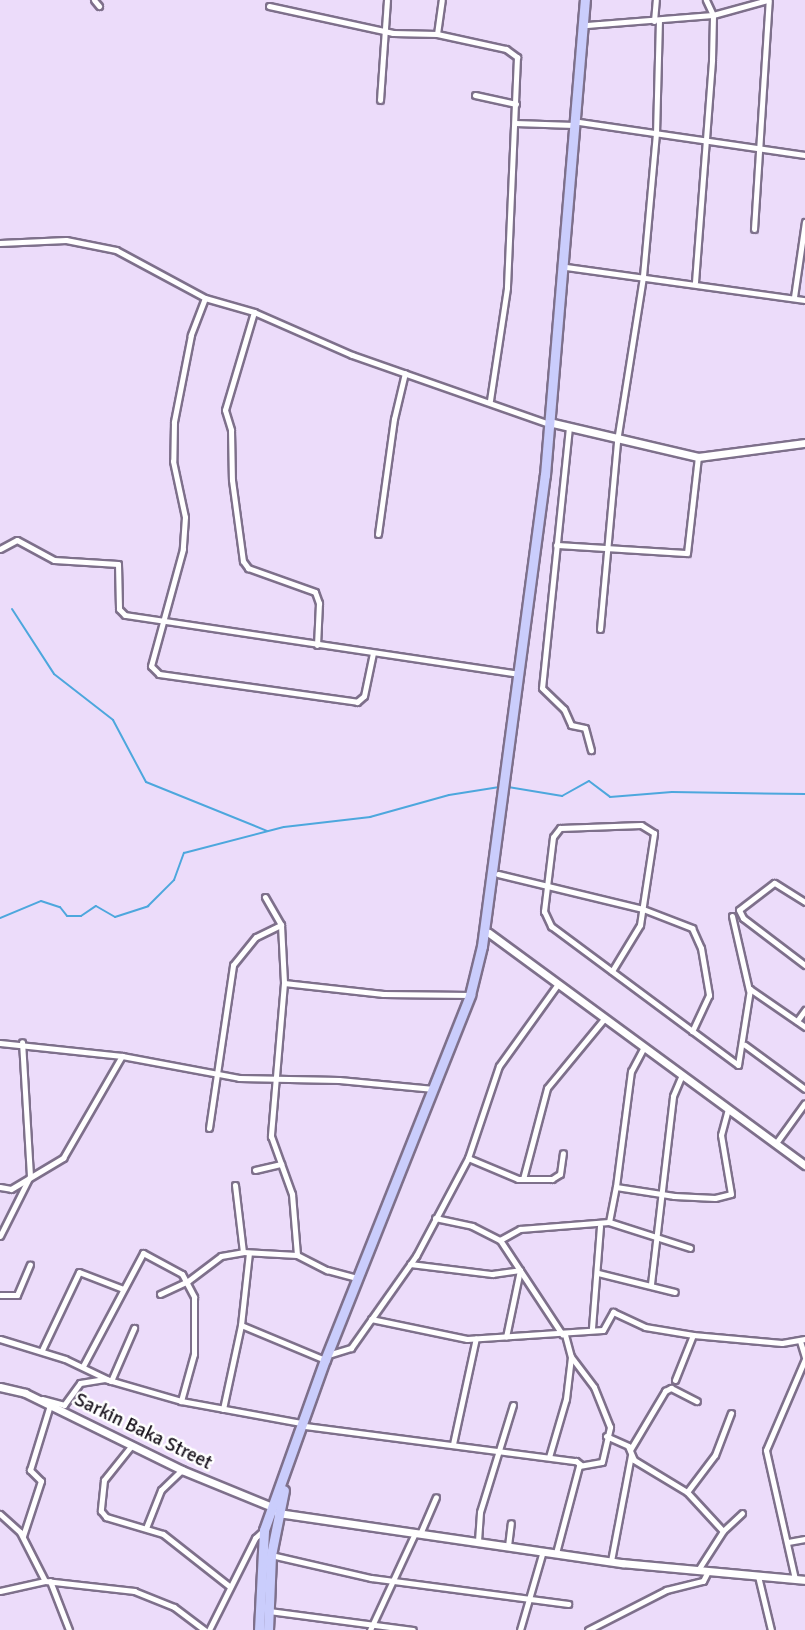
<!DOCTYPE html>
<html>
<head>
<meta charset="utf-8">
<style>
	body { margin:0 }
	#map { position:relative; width:805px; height:1630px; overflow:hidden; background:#ecdcfa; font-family:Signika,sans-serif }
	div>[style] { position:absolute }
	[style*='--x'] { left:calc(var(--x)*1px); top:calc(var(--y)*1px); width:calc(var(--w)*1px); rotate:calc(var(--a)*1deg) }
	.stream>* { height:2px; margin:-1px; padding:0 1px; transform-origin:1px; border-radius:1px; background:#4da7dd }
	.roads { filter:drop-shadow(2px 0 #7e708b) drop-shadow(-2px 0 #7e708b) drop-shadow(0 2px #7e708b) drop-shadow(0 -2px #7e708b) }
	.minor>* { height:5px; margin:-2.5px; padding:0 2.5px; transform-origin:2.5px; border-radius:2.5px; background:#fff }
	.tertiary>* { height:7px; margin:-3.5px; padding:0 3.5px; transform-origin:3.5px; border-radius:3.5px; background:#fff }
	.primary>* { height:9px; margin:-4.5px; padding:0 4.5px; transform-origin:4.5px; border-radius:4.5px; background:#cacdfc }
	span { translate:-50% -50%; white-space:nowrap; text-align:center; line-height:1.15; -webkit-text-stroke:5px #fff; paint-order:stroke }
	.street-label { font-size:19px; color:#18121c }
</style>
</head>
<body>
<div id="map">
	<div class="stream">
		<i style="--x:12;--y:609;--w:77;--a:57.1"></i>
		<i style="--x:54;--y:674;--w:75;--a:37.9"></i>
		<i style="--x:113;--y:720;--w:70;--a:62"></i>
		<i style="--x:146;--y:782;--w:131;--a:22"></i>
		<i style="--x:508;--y:787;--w:55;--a:9.5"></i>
		<i style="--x:562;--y:796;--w:31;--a:-29"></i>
		<i style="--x:589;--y:781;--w:26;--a:37"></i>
		<i style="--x:610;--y:797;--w:62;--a:-4.6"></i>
		<i style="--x:672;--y:792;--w:133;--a:0.9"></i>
		<i style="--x:0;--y:918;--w:44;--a:-22.5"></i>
		<i style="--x:41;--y:901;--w:20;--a:18"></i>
		<i style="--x:60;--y:907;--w:11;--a:52"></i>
		<i style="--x:67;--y:916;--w:14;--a:0"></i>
		<i style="--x:81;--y:916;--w:18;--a:-34"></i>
		<i style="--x:96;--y:906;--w:22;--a:30"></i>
		<i style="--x:115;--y:917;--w:35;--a:-18"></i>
		<i style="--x:148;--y:906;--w:37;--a:-45"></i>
		<i style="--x:174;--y:880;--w:29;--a:-70"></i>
		<i style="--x:184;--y:853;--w:103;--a:-14.6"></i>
		<i style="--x:284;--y:827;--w:87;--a:-6.6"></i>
		<i style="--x:370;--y:817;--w:82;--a:-15.6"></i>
		<i style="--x:449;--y:795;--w:51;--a:-9.1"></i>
	</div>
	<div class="roads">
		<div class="minor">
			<i style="--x:94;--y:0;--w:8;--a:50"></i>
			<i style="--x:269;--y:6;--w:127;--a:12.3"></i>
			<i style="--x:393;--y:33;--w:44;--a:1.3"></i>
			<i style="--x:437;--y:34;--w:71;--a:12.3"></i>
			<i style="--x:506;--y:49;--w:14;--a:36"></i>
			<i style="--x:517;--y:57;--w:231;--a:92.5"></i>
			<i style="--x:507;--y:288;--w:114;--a:98.6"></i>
			<i style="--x:654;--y:21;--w:21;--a:-85"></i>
			<i style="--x:587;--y:25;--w:126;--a:-4.5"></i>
			<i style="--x:713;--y:15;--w:57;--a:-15.3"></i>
			<i style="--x:437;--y:34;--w:34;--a:-82"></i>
			<i style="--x:475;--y:95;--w:42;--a:12.4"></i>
			<i style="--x:380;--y:100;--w:100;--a:-86"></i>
			<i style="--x:579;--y:122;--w:228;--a:8.3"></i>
			<i style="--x:515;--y:123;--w:59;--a:1.9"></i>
			<i style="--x:754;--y:229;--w:229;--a:-86.3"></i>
			<i style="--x:0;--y:243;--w:66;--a:-2.6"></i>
			<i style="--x:66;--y:240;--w:51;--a:11.3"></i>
			<i style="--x:116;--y:250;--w:101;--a:28.3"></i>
			<i style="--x:205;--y:298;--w:51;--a:15.9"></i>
			<i style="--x:254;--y:312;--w:107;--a:23.7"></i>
			<i style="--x:352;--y:355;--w:209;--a:19.3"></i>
			<i style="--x:566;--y:267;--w:241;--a:7.9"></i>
			<i style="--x:695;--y:282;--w:223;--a:-85.6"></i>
			<i style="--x:712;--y:60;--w:45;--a:-88.7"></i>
			<i style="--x:713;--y:15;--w:17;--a:-115"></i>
			<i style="--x:794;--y:297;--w:76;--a:-81.7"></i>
			<i style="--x:205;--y:298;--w:40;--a:111"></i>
			<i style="--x:191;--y:335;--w:89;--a:101.1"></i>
			<i style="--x:174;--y:422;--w:39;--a:91"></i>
			<i style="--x:173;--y:461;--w:57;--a:77.9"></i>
			<i style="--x:185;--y:517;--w:32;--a:94"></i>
			<i style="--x:183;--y:549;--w:121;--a:105.3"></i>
			<i style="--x:151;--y:666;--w:11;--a:45"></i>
			<i style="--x:159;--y:674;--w:200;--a:8"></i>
			<i style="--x:357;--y:702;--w:9;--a:-41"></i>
			<i style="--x:364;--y:696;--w:44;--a:-78.2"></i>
			<i style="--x:254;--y:312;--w:102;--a:106.5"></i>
			<i style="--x:225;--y:410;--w:21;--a:73"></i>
			<i style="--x:231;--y:430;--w:50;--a:88.9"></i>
			<i style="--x:232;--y:480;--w:82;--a:82.3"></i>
			<i style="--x:243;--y:561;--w:9;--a:54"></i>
			<i style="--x:248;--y:568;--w:71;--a:19.7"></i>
			<i style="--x:315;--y:592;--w:12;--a:70"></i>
			<i style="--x:319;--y:603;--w:42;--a:92.7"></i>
			<i style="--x:569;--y:427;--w:262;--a:95.9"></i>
			<i style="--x:542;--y:688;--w:30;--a:44"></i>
			<i style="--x:564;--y:709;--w:17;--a:66"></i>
			<i style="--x:571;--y:725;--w:14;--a:12"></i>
			<i style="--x:585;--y:728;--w:23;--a:75"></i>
			<i style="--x:378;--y:534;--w:116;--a:-82.1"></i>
			<i style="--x:394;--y:419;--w:47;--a:-76.6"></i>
			<i style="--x:556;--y:545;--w:131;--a:3.5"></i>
			<i style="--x:687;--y:553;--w:97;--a:-83.5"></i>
			<i style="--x:0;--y:549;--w:19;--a:-28"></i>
			<i style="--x:17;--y:540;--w:42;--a:28.4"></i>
			<i style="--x:54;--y:560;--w:64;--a:3.6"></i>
			<i style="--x:118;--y:564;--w:45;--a:88.7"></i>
			<i style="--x:119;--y:609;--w:8;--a:45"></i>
			<i style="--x:125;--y:615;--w:398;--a:8.5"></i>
			<i style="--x:600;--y:629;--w:189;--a:-84.8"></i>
			<i style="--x:617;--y:441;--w:167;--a:-81"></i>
			<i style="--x:643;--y:276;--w:143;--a:-84.8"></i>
			<i style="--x:656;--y:134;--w:113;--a:-88.5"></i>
			<i style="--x:498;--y:874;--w:149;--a:13.6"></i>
			<i style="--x:643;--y:909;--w:53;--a:21.2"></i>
			<i style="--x:692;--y:928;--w:22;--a:66"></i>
			<i style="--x:701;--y:948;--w:48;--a:80.3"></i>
			<i style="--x:709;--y:995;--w:40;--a:115"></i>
			<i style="--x:265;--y:897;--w:32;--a:60"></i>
			<i style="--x:281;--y:925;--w:58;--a:87"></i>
			<i style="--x:284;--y:983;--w:154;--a:94.9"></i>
			<i style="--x:271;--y:1136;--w:62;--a:70.1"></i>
			<i style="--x:292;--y:1194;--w:61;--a:85.3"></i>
			<i style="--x:805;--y:902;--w:36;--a:-148"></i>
			<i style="--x:774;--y:883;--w:44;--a:142.4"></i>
			<i style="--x:739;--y:910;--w:9;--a:63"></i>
			<i style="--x:743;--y:918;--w:78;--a:37.2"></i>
			<i style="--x:732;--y:916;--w:76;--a:77.1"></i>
			<i style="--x:612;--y:971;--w:54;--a:-58.7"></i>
			<i style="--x:640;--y:925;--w:93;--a:-81.3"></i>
			<i style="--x:654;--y:833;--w:15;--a:-148"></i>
			<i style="--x:641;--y:825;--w:81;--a:177.9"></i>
			<i style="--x:560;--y:828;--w:11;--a:128"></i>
			<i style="--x:553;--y:837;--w:75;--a:96.9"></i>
			<i style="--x:544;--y:911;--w:17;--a:65"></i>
			<i style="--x:551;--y:926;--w:233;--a:36.6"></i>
			<i style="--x:738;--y:1065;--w:77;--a:-81"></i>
			<i style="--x:750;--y:989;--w:67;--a:34.6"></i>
			<i style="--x:284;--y:983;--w:100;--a:6.3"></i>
			<i style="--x:383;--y:994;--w:87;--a:0.7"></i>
			<i style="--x:797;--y:1021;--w:14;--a:-54"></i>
			<i style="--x:0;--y:1043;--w:123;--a:6.1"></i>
			<i style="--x:122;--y:1056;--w:119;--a:10.6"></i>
			<i style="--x:239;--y:1078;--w:100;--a:1.1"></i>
			<i style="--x:339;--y:1080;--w:95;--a:5.4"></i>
			<i style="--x:745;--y:1045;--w:74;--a:36.3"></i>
			<i style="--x:644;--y:1047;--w:27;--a:118"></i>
			<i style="--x:631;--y:1071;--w:117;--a:97.4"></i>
			<i style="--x:616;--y:1187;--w:59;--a:8.8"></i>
			<i style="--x:674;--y:1196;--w:41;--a:2.8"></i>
			<i style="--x:715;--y:1198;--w:16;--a:-14"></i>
			<i style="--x:731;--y:1194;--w:60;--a:-99.6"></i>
			<i style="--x:721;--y:1135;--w:27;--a:-75"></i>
			<i style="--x:209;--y:1128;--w:165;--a:-81.6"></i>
			<i style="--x:233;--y:965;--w:36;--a:-51"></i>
			<i style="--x:256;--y:937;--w:28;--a:-26"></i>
			<i style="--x:776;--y:1143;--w:49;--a:-54.1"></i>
			<i style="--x:468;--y:1158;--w:54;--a:22.8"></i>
			<i style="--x:518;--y:1179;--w:34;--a:0"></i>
			<i style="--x:552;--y:1179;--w:9;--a:-32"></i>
			<i style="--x:560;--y:1174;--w:21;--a:-82"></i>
			<i style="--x:255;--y:1170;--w:27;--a:-13"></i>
			<i style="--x:523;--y:1179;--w:94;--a:-75.2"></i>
			<i style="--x:547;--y:1088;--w:88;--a:-50.5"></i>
			<i style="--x:235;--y:1185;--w:67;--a:83.2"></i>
			<i style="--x:0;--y:1187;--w:11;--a:10"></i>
			<i style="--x:11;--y:1189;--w:61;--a:-30.8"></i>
			<i style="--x:63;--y:1158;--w:118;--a:-60"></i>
			<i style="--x:435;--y:1218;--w:38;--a:12"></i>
			<i style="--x:472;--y:1226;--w:31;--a:27"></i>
			<i style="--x:500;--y:1240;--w:113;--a:56.6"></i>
			<i style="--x:609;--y:1222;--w:36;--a:-79"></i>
			<i style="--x:0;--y:1236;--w:67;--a:-63.4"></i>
			<i style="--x:30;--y:1176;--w:134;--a:-93.4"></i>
			<i style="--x:500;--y:1240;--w:23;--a:-29"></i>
			<i style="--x:520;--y:1229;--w:89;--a:-4.5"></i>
			<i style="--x:609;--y:1222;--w:85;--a:17.8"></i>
			<i style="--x:410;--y:1264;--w:83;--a:7"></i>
			<i style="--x:492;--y:1274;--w:28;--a:-8"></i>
			<i style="--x:520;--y:1270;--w:68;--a:101.8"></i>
			<i style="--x:598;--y:1273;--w:79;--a:13.9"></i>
			<i style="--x:651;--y:1284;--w:189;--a:-83.3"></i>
			<i style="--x:673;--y:1096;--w:23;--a:-67"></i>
			<i style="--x:160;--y:1294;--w:31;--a:-25"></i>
			<i style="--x:188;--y:1281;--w:41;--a:-37.1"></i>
			<i style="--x:221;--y:1256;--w:22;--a:-10"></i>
			<i style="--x:243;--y:1252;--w:54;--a:3.2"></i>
			<i style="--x:297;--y:1255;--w:34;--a:27"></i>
			<i style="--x:327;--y:1270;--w:31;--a:15"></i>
			<i style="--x:0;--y:1295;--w:17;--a:0"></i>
			<i style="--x:17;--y:1295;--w:33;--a:-67"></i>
			<i style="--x:371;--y:1319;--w:98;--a:11.8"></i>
			<i style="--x:467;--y:1339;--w:136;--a:-3.8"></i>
			<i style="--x:603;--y:1330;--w:21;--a:-61"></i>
			<i style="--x:613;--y:1312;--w:35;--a:25"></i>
			<i style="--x:645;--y:1327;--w:49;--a:9.5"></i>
			<i style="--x:693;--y:1335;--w:89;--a:5.1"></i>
			<i style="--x:782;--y:1343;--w:23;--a:-10"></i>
			<i style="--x:241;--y:1325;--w:91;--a:22.6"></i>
			<i style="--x:592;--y:1328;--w:102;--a:-85.5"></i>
			<i style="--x:0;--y:1339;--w:68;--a:17.1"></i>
			<i style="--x:65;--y:1359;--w:51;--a:25.6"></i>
			<i style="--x:111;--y:1381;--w:58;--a:-66.5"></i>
			<i style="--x:800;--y:1341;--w:17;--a:73"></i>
			<i style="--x:42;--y:1350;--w:86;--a:-64.6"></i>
			<i style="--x:79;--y:1272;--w:47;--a:21.1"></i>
			<i style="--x:331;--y:1354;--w:21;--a:-17"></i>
			<i style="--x:351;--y:1348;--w:113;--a:-54.8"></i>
			<i style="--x:416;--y:1256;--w:111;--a:-62"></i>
			<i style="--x:468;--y:1158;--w:97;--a:-71.4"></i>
			<i style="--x:499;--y:1066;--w:101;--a:-54.3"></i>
			<i style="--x:83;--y:1366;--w:128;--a:-62"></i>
			<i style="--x:143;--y:1253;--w:44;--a:28.3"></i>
			<i style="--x:182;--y:1274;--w:26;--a:62"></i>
			<i style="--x:194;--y:1297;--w:57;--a:90"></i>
			<i style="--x:194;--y:1354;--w:49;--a:105.5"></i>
			<i style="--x:675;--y:1380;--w:48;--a:-68.2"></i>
			<i style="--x:42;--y:1399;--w:23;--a:15"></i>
			<i style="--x:64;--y:1405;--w:27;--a:-54"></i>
			<i style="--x:80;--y:1383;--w:25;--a:-9"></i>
			<i style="--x:105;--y:1379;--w:79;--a:16.1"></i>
			<i style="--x:181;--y:1401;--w:122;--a:10.4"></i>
			<i style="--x:223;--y:1409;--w:86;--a:-77.9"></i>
			<i style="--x:241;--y:1325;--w:72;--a:-83.7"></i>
			<i style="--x:305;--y:1426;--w:273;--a:7.4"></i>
			<i style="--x:576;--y:1461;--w:6;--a:39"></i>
			<i style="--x:606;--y:1436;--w:24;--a:24"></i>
			<i style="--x:628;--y:1446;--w:15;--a:67"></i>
			<i style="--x:634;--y:1460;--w:62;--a:31.1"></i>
			<i style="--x:687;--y:1492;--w:53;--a:47.3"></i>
			<i style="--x:453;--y:1444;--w:108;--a:-77.8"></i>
			<i style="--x:132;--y:1445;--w:45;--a:128.7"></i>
			<i style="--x:104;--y:1480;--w:31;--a:96"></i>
			<i style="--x:101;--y:1511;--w:8;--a:50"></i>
			<i style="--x:106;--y:1517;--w:59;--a:16.6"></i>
			<i style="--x:163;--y:1534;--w:84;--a:38.2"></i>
			<i style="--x:630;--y:1450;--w:69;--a:-59.3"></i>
			<i style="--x:665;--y:1391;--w:7;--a:-27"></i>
			<i style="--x:671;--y:1388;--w:29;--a:27"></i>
			<i style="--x:549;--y:1457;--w:60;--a:-73.7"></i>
			<i style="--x:566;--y:1399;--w:42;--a:-83.2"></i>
			<i style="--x:687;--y:1492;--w:46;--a:-52.9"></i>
			<i style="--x:715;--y:1455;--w:45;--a:-69.1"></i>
			<i style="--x:0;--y:1514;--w:27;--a:42"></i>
			<i style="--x:20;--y:1532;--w:55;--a:63"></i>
			<i style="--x:146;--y:1528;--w:41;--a:-68.5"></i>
			<i style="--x:161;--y:1490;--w:29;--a:-44"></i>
			<i style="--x:420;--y:1534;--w:40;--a:-66.6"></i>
			<i style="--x:23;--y:1536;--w:58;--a:-71.9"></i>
			<i style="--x:41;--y:1481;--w:16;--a:-135"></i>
			<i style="--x:30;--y:1470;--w:68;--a:-72.9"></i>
			<i style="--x:478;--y:1541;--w:29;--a:-86"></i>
			<i style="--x:480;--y:1512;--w:112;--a:-72.9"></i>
			<i style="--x:788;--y:1542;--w:17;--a:-10"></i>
			<i style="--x:508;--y:1546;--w:23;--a:-83"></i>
			<i style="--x:556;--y:1553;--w:90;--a:-75.2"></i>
			<i style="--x:579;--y:1466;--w:23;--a:-10"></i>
			<i style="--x:602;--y:1462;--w:36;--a:-77"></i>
			<i style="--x:610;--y:1427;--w:43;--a:-111.8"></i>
			<i style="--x:594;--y:1387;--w:38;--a:-127"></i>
			<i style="--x:571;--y:1357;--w:24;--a:-105"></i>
			<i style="--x:271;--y:1555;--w:103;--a:13"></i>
			<i style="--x:371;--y:1578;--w:199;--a:7.5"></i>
			<i style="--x:611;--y:1561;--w:108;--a:-79.3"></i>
			<i style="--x:698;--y:1570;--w:46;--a:-57.3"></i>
			<i style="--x:723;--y:1531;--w:26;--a:-43"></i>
			<i style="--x:758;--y:1576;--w:56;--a:76.5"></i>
			<i style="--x:795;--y:1579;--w:132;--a:-102.7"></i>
			<i style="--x:766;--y:1450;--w:99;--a:-66.8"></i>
			<i style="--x:50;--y:1581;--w:53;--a:68.8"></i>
			<i style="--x:0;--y:1591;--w:46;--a:-12.5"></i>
			<i style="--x:45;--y:1581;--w:90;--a:6.4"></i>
			<i style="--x:134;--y:1591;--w:43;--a:21.8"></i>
			<i style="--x:174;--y:1607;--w:39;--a:37"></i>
			<i style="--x:269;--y:1611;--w:145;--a:7.5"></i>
			<i style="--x:209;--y:1630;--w:103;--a:-63.4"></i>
			<i style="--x:255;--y:1538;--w:12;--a:-42"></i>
			<i style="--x:370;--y:1630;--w:107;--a:-65.1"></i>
			<i style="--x:520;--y:1630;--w:82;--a:-73.8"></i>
			<i style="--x:588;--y:1630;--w:88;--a:-27.1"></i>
			<i style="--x:666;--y:1590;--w:38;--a:-14"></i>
			<i style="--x:703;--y:1581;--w:11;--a:-63"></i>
		</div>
		<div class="tertiary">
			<i style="--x:553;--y:423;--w:149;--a:13.2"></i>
			<i style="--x:698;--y:457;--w:108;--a:-7.5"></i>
			<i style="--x:489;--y:933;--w:392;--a:36.3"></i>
			<i style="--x:0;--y:1387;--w:26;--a:13"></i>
			<i style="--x:25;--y:1393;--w:175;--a:26.1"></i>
			<i style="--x:182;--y:1470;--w:97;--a:22.3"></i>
			<i style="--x:278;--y:1513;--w:348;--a:8.3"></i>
			<i style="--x:622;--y:1563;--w:184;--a:5.3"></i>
		</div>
		<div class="primary">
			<i style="--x:259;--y:1630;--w:100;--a:-87.1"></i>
			<i style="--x:264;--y:1530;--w:181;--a:-70.3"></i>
			<i style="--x:325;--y:1360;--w:393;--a:-68.3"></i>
			<i style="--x:470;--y:995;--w:50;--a:-76.2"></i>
			<i style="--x:482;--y:946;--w:475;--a:-82.4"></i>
			<i style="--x:545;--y:475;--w:477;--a:-85.2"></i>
			<i style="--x:268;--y:1630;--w:75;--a:-87.7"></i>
			<i style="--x:271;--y:1555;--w:66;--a:-78.7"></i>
		</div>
	</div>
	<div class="street-label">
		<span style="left:143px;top:1432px;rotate:26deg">Sarkin Baka Street</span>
	</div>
</div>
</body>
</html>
